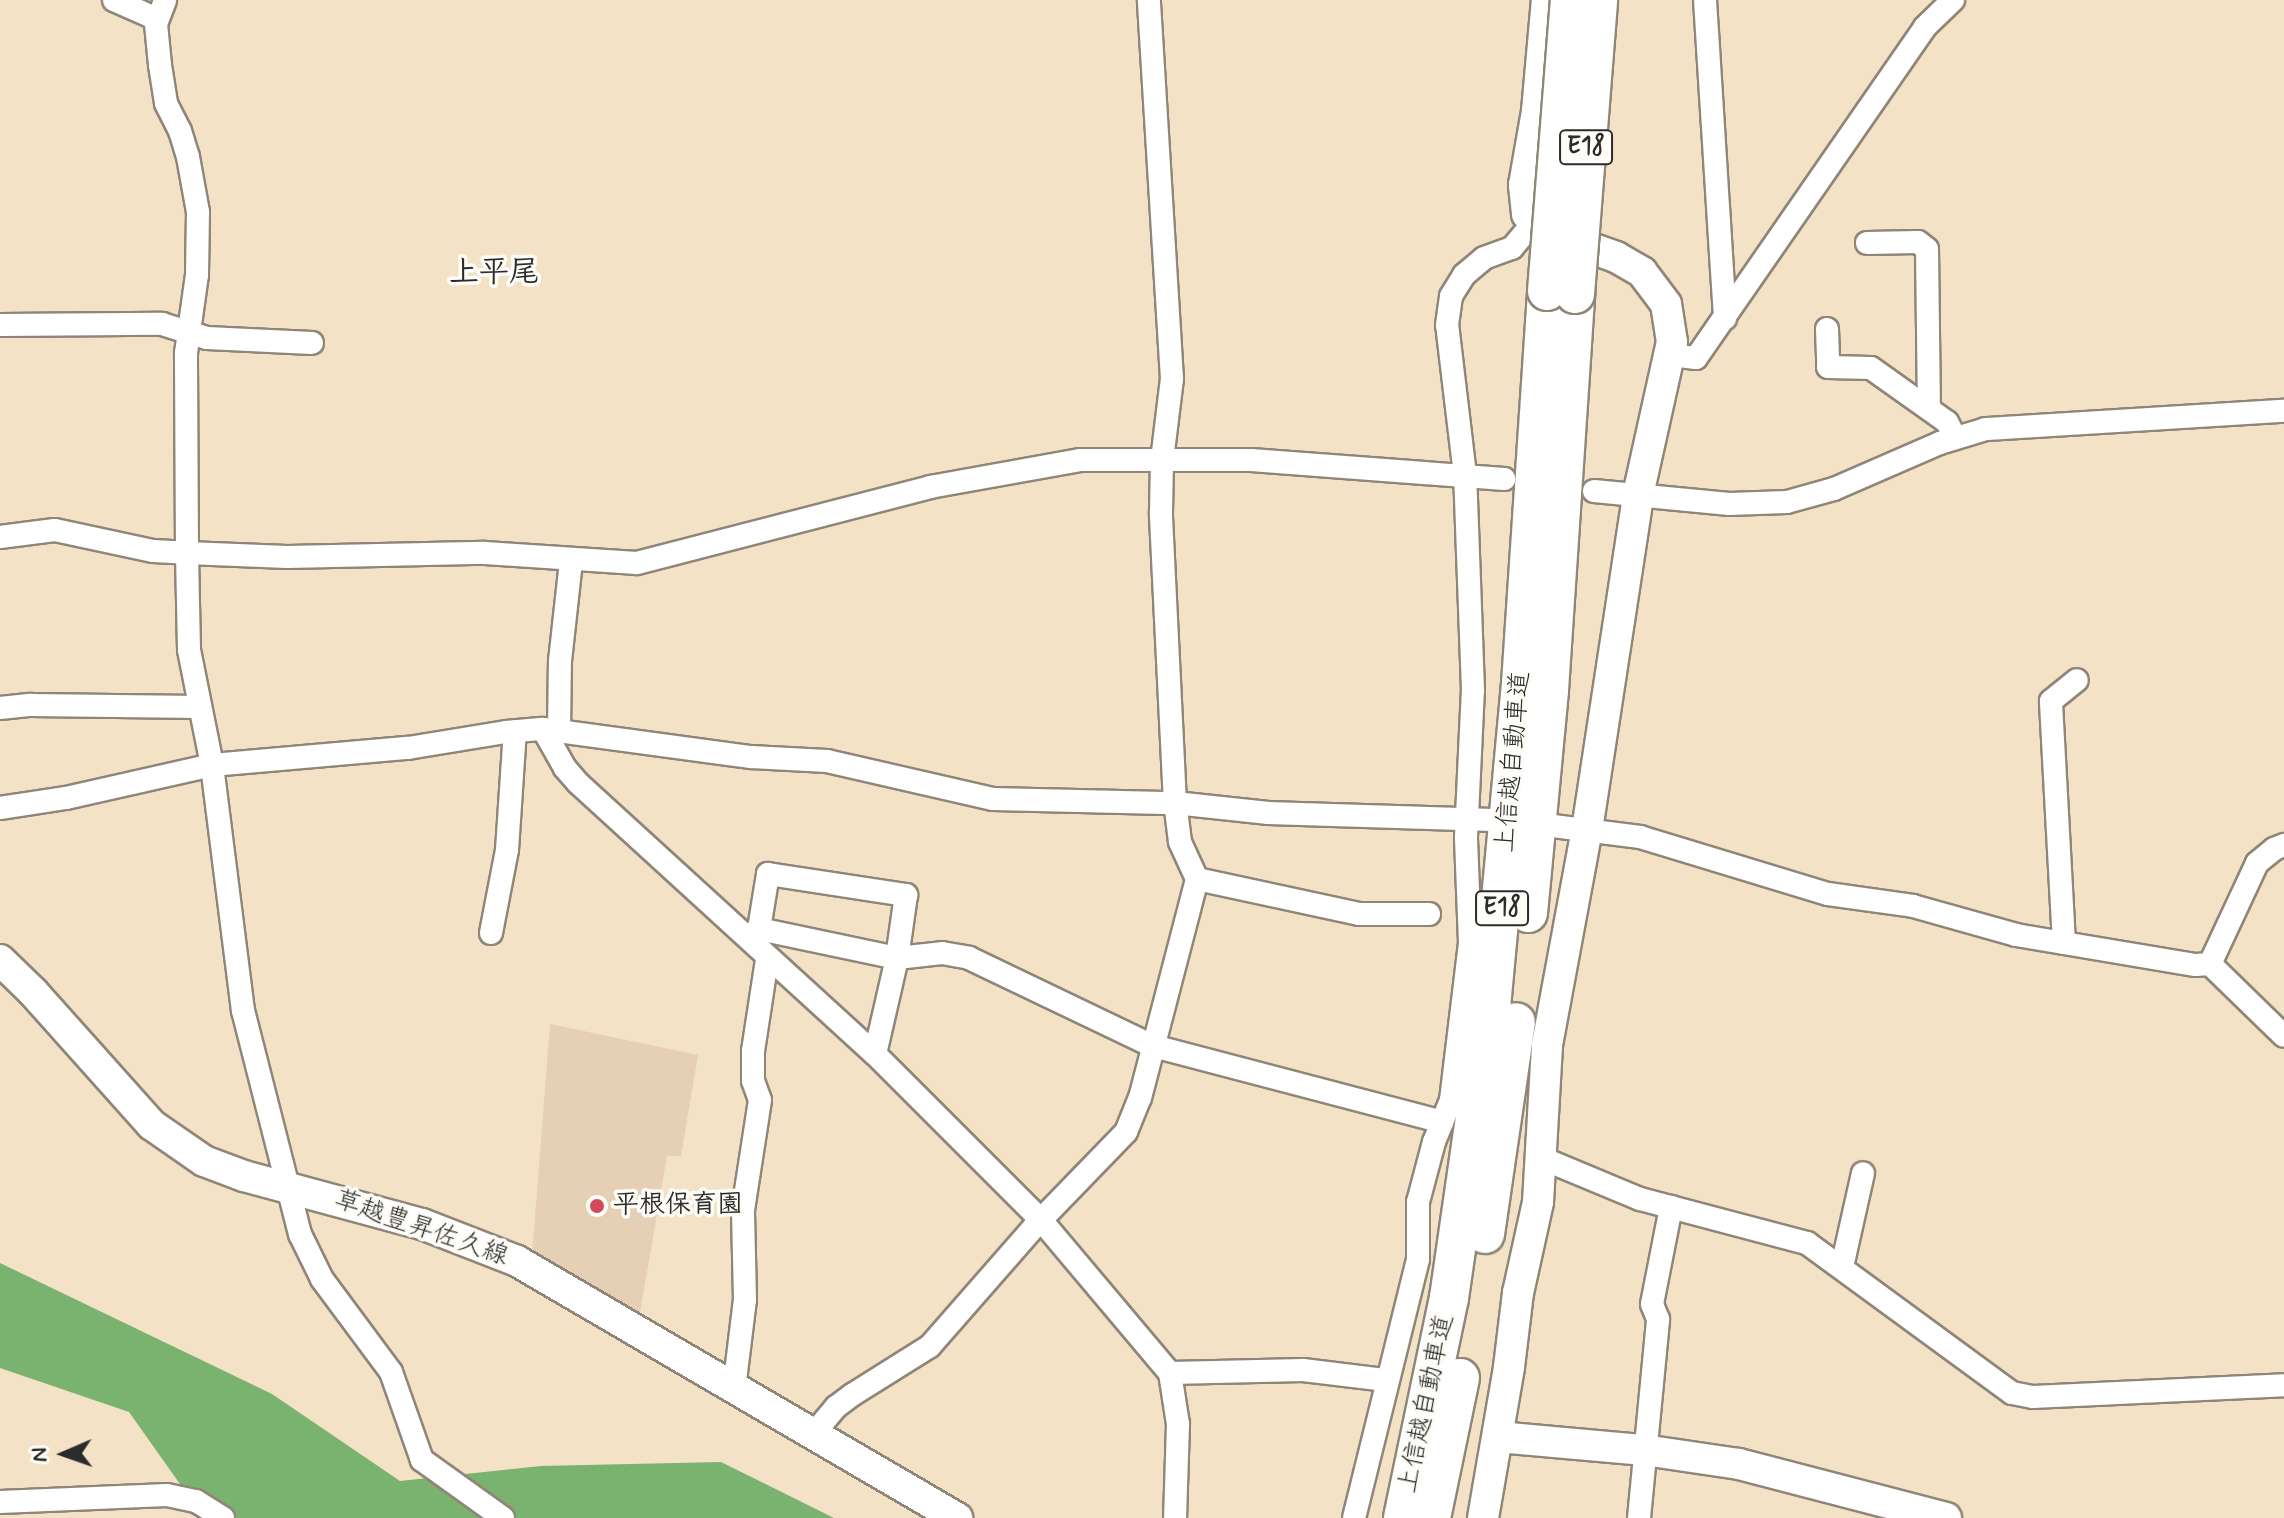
<!DOCTYPE html>
<html>
<head>
<meta charset="utf-8">
<style>
	body { margin:0 }
	#map { position:relative; width:2284px; height:1518px; overflow:hidden; background:#f3e2c6; font-family:Mynerve,"Klee One",sans-serif }
	div>[style] { position:absolute }
	[style*='--x'] { left:calc(var(--x)*1px); top:calc(var(--y)*1px); width:calc(var(--w)*1px); rotate:calc(var(--a)*1deg) }
	.built>* { inset:0; background:#e6d0b5 }
	.forest>* { inset:0; background:#7ab26f }
	.roads { filter:drop-shadow(2px 0 #8f8678) drop-shadow(-2px 0 #8f8678) drop-shadow(0 2px #8f8678) drop-shadow(0 -2px #8f8678) }
	.street>* { height:22px; margin:-11px; padding:0 11px; transform-origin:11px; border-radius:11px; background:#fff }
	.secondary>* { height:30px; margin:-15px; padding:0 15px; transform-origin:15px; border-radius:15px; background:#fff }
	.highway>* { height:38px; margin:-19px; padding:0 19px; transform-origin:19px; border-radius:19px; background:#fff }
	.bridges { filter:drop-shadow(2px 0 #8f8678) drop-shadow(-2px 0 #8f8678) drop-shadow(0 2px #8f8678) drop-shadow(0 -2px #8f8678) }
	.highway-bridge>* { height:38px; margin:-19px; padding:0 19px; transform-origin:19px; border-radius:19px; background:#fff }
	.dots>* { width:22px; height:22px; translate:-50% -50%; box-sizing:border-box; border:4px solid #fdfcf7; border-radius:50% }
	span { translate:-50% -50%; white-space:nowrap; text-align:center; line-height:1.15; -webkit-text-stroke:7px #fdfcf7; paint-order:stroke }
	.shield-label span { padding:2px 6px; background:#fdfcf7; border:2px solid; border-radius:6px; -webkit-text-stroke-width:0 }
	.shield-label { font-size:24px; color:#2b2b2b; font-weight:700 }
	.street-label { font-size:26px; color:#2b2b2b }
	.poi-label { font-size:26px; color:#2b2b2b; font-weight:700 }
	.left { translate:0 -50%; text-align:left }
	.quarter-label { font-size:30px; color:#2b2b2b; font-weight:700 }
	.north { position:absolute; left:24px; top:1414px; width:80px; height:80px; -webkit-text-stroke:6px #fdfcf7; paint-order:stroke; rotate:268deg; font-size:22px; font-weight:700; line-height:32px; text-align:center; color:#2b2b2b }
	.north::after { content:''; display:block; margin:auto; width:28px; height:36px; background:#2b2b2b; clip-path:polygon(50% 0,100% 100%,50% 72%,0 100%) }
</style>
</head>
<body>
<div id="map">
	<div class="built">
		<i style="clip-path:polygon(550px 1024px,698px 1055px,681px 1156px,667px 1156px,640px 1313px,532px 1256px)"></i>
	</div>
	<div class="forest">
		<i style="clip-path:polygon(0 1263px,272px 1394px,400px 1481px,541px 1466px,721px 1462px,834px 1518px,204px 1518px,129px 1412px,0 1368px)"></i>
	</div>
	<div class="roads">
		<div class="street">
			<i style="--x:114;--y:0;--w:47;--a:23.8"></i>
			<i style="--x:1705;--y:0;--w:319;--a:86.4"></i>
			<i style="--x:1867;--y:243;--w:51;--a:-1.1"></i>
			<i style="--x:1918;--y:242;--w:11;--a:38"></i>
			<i style="--x:1927;--y:249;--w:160;--a:89.3"></i>
			<i style="--x:0;--y:325;--w:162;--a:-0.4"></i>
			<i style="--x:162;--y:324;--w:47;--a:17.3"></i>
			<i style="--x:207;--y:338;--w:105;--a:2.7"></i>
			<i style="--x:1827;--y:329;--w:38;--a:88"></i>
			<i style="--x:1828;--y:367;--w:43;--a:1.3"></i>
			<i style="--x:1871;--y:368;--w:93;--a:35.4"></i>
			<i style="--x:1947;--y:422;--w:17;--a:62"></i>
			<i style="--x:1671;--y:355;--w:25;--a:7"></i>
			<i style="--x:1696;--y:358;--w:402;--a:-55.3"></i>
			<i style="--x:1925;--y:27;--w:39;--a:-44"></i>
			<i style="--x:1594;--y:491;--w:136;--a:5.5"></i>
			<i style="--x:1729;--y:504;--w:58;--a:-2"></i>
			<i style="--x:1787;--y:502;--w:49;--a:-15.5"></i>
			<i style="--x:1834;--y:489;--w:116;--a:-23.5"></i>
			<i style="--x:1940;--y:443;--w:48;--a:-16.9"></i>
			<i style="--x:1986;--y:429;--w:299;--a:-3.5"></i>
			<i style="--x:0;--y:537;--w:55;--a:-7.3"></i>
			<i style="--x:55;--y:530;--w:100;--a:12.1"></i>
			<i style="--x:153;--y:551;--w:34;--a:3"></i>
			<i style="--x:187;--y:553;--w:200;--a:-90.3"></i>
			<i style="--x:186;--y:353;--w:79;--a:-82"></i>
			<i style="--x:197;--y:275;--w:63;--a:-89.1"></i>
			<i style="--x:198;--y:212;--w:56;--a:-100.3"></i>
			<i style="--x:188;--y:157;--w:27;--a:-107"></i>
			<i style="--x:180;--y:131;--w:31;--a:-117"></i>
			<i style="--x:166;--y:103;--w:38;--a:-99"></i>
			<i style="--x:160;--y:65;--w:41;--a:-95.6"></i>
			<i style="--x:156;--y:24;--w:26;--a:-69"></i>
			<i style="--x:0;--y:708;--w:31;--a:-6"></i>
			<i style="--x:31;--y:705;--w:169;--a:0.7"></i>
			<i style="--x:543;--y:729;--w:45;--a:60.6"></i>
			<i style="--x:565;--y:768;--w:20;--a:49"></i>
			<i style="--x:578;--y:783;--w:402;--a:42.4"></i>
			<i style="--x:875;--y:1054;--w:235;--a:45"></i>
			<i style="--x:1041;--y:1220;--w:200;--a:49.9"></i>
			<i style="--x:1170;--y:1373;--w:52;--a:81.1"></i>
			<i style="--x:1178;--y:1424;--w:94;--a:91.8"></i>
			<i style="--x:559;--y:730;--w:69;--a:-89.2"></i>
			<i style="--x:560;--y:661;--w:101;--a:-83.7"></i>
			<i style="--x:0;--y:808;--w:67;--a:-8.6"></i>
			<i style="--x:66;--y:798;--w:150;--a:-12.7"></i>
			<i style="--x:212;--y:765;--w:197;--a:-5"></i>
			<i style="--x:408;--y:748;--w:99;--a:-9.3"></i>
			<i style="--x:506;--y:732;--w:37;--a:-5"></i>
			<i style="--x:543;--y:729;--w:210;--a:7.7"></i>
			<i style="--x:751;--y:757;--w:76;--a:3"></i>
			<i style="--x:827;--y:761;--w:170;--a:12.9"></i>
			<i style="--x:993;--y:799;--w:182;--a:1.3"></i>
			<i style="--x:1175;--y:803;--w:94;--a:6.1"></i>
			<i style="--x:1268;--y:813;--w:225;--a:1.8"></i>
			<i style="--x:1553;--y:826;--w:88;--a:7.2"></i>
			<i style="--x:1640;--y:837;--w:196;--a:16.9"></i>
			<i style="--x:1828;--y:894;--w:86;--a:8"></i>
			<i style="--x:1913;--y:906;--w:107;--a:15.7"></i>
			<i style="--x:2016;--y:935;--w:182;--a:9.5"></i>
			<i style="--x:2196;--y:965;--w:14;--a:-4"></i>
			<i style="--x:2210;--y:964;--w:111;--a:-65"></i>
			<i style="--x:2257;--y:863;--w:22;--a:-39"></i>
			<i style="--x:2274;--y:849;--w:11;--a:-22"></i>
			<i style="--x:1197;--y:879;--w:166;--a:12.2"></i>
			<i style="--x:1359;--y:914;--w:70;--a:0"></i>
			<i style="--x:759;--y:929;--w:141;--a:11.9"></i>
			<i style="--x:897;--y:958;--w:45;--a:-6.3"></i>
			<i style="--x:942;--y:953;--w:27;--a:10"></i>
			<i style="--x:969;--y:958;--w:204;--a:25.6"></i>
			<i style="--x:1153;--y:1046;--w:299;--a:14.7"></i>
			<i style="--x:491;--y:933;--w:85;--a:-79.1"></i>
			<i style="--x:507;--y:850;--w:119;--a:-86.2"></i>
			<i style="--x:748;--y:936;--w:13;--a:-32"></i>
			<i style="--x:759;--y:929;--w:56;--a:-80.7"></i>
			<i style="--x:768;--y:874;--w:140;--a:8.7"></i>
			<i style="--x:906;--y:895;--w:64;--a:98.1"></i>
			<i style="--x:897;--y:958;--w:98;--a:102.9"></i>
			<i style="--x:2064;--y:943;--w:242;--a:-93.1"></i>
			<i style="--x:2051;--y:701;--w:33;--a:-39"></i>
			<i style="--x:2210;--y:964;--w:103;--a:44.2"></i>
			<i style="--x:1539;--y:1157;--w:109;--a:22.6"></i>
			<i style="--x:1640;--y:1199;--w:173;--a:14.8"></i>
			<i style="--x:1807;--y:1243;--w:254;--a:36.2"></i>
			<i style="--x:2012;--y:1393;--w:21;--a:11"></i>
			<i style="--x:2033;--y:1397;--w:251;--a:-2.7"></i>
			<i style="--x:1842;--y:1267;--w:96;--a:-77.4"></i>
			<i style="--x:1170;--y:1373;--w:133;--a:-1.3"></i>
			<i style="--x:1303;--y:1370;--w:84;--a:6.9"></i>
			<i style="--x:734;--y:1389;--w:90;--a:-83"></i>
			<i style="--x:745;--y:1300;--w:90;--a:-91.3"></i>
			<i style="--x:743;--y:1210;--w:111;--a:-81.2"></i>
			<i style="--x:760;--y:1100;--w:20;--a:-110"></i>
			<i style="--x:753;--y:1081;--w:30;--a:-90"></i>
			<i style="--x:753;--y:1051;--w:93;--a:-81.3"></i>
			<i style="--x:815;--y:1432;--w:33;--a:-50"></i>
			<i style="--x:836;--y:1407;--w:20;--a:-37"></i>
			<i style="--x:852;--y:1395;--w:92;--a:-32.1"></i>
			<i style="--x:930;--y:1346;--w:158;--a:-48.8"></i>
			<i style="--x:1034;--y:1227;--w:132;--a:-45.9"></i>
			<i style="--x:1126;--y:1132;--w:37;--a:-68"></i>
			<i style="--x:1140;--y:1098;--w:226;--a:-75.4"></i>
			<i style="--x:1197;--y:879;--w:41;--a:-114.7"></i>
			<i style="--x:1180;--y:842;--w:39;--a:-97"></i>
			<i style="--x:1175;--y:803;--w:291;--a:-92.8"></i>
			<i style="--x:1161;--y:512;--w:52;--a:-88.9"></i>
			<i style="--x:1162;--y:460;--w:82;--a:-83"></i>
			<i style="--x:1172;--y:379;--w:380;--a:-93.5"></i>
			<i style="--x:0;--y:1502;--w:167;--a:-2.4"></i>
			<i style="--x:167;--y:1495;--w:30;--a:12"></i>
			<i style="--x:196;--y:1501;--w:32;--a:32"></i>
			<i style="--x:503;--y:1518;--w:100;--a:-144.4"></i>
			<i style="--x:422;--y:1460;--w:93;--a:-109.4"></i>
			<i style="--x:391;--y:1372;--w:116;--a:-126.6"></i>
			<i style="--x:322;--y:1279;--w:50;--a:-116.1"></i>
			<i style="--x:300;--y:1234;--w:230;--a:-104.3"></i>
			<i style="--x:243;--y:1011;--w:248;--a:-97.2"></i>
			<i style="--x:212;--y:765;--w:117;--a:-101.3"></i>
			<i style="--x:189;--y:650;--w:97;--a:-91.2"></i>
			<i style="--x:187;--y:553;--w:100;--a:2.3"></i>
			<i style="--x:287;--y:557;--w:198;--a:-1.2"></i>
			<i style="--x:485;--y:553;--w:152;--a:3.8"></i>
			<i style="--x:637;--y:563;--w:303;--a:-14.5"></i>
			<i style="--x:930;--y:487;--w:152;--a:-10.2"></i>
			<i style="--x:1080;--y:460;--w:171;--a:0"></i>
			<i style="--x:1251;--y:460;--w:254;--a:4.3"></i>
			<i style="--x:1354;--y:1518;--w:267;--a:-76.1"></i>
			<i style="--x:1418;--y:1259;--w:57;--a:-90"></i>
			<i style="--x:1418;--y:1202;--w:62;--a:-75.1"></i>
			<i style="--x:1434;--y:1142;--w:45;--a:-68"></i>
			<i style="--x:1451;--y:1100;--w:158;--a:-83.1"></i>
			<i style="--x:1470;--y:943;--w:106;--a:-92.2"></i>
			<i style="--x:1466;--y:837;--w:147;--a:-87.3"></i>
			<i style="--x:1473;--y:690;--w:215;--a:-92.1"></i>
			<i style="--x:1465;--y:475;--w:151;--a:-96.8"></i>
			<i style="--x:1447;--y:325;--w:29;--a:-82"></i>
			<i style="--x:1451;--y:296;--w:25;--a:-58"></i>
			<i style="--x:1464;--y:275;--w:26;--a:-40"></i>
			<i style="--x:1484;--y:258;--w:30;--a:-20"></i>
			<i style="--x:1512;--y:248;--w:33;--a:-50"></i>
			<i style="--x:1639;--y:1518;--w:200;--a:-84.5"></i>
			<i style="--x:1658;--y:1319;--w:16;--a:-112"></i>
			<i style="--x:1652;--y:1304;--w:99;--a:-78.9"></i>
		</div>
		<div class="secondary">
			<i style="--x:0;--y:960;--w:46;--a:44.1"></i>
			<i style="--x:33;--y:992;--w:178;--a:48.2"></i>
			<i style="--x:152;--y:1125;--w:63;--a:34.7"></i>
			<i style="--x:204;--y:1161;--w:43;--a:20.6"></i>
			<i style="--x:244;--y:1176;--w:184;--a:15.1"></i>
			<i style="--x:422;--y:1224;--w:102;--a:21.3"></i>
			<i style="--x:517;--y:1261;--w:510;--a:30.29"></i>
			<i style="--x:1498;--y:1437;--w:147;--a:5.1"></i>
			<i style="--x:1644;--y:1450;--w:96;--a:8.4"></i>
			<i style="--x:1739;--y:1464;--w:214;--a:14.6"></i>
			<i style="--x:1483;--y:1518;--w:153;--a:-80.2"></i>
			<i style="--x:1509;--y:1367;--w:75;--a:-83.1"></i>
			<i style="--x:1518;--y:1293;--w:93;--a:-77.6"></i>
			<i style="--x:1538;--y:1202;--w:157;--a:-86.7"></i>
			<i style="--x:1547;--y:1045;--w:219;--a:-79.5"></i>
			<i style="--x:1587;--y:830;--w:339;--a:-81.3"></i>
			<i style="--x:1638;--y:495;--w:157;--a:-77.5"></i>
			<i style="--x:1672;--y:342;--w:38;--a:-99"></i>
			<i style="--x:1666;--y:304;--w:40;--a:-127"></i>
			<i style="--x:1642;--y:272;--w:30;--a:-150"></i>
			<i style="--x:1616;--y:257;--w:77;--a:-160.4"></i>
			<i style="--x:1543;--y:231;--w:23;--a:-133"></i>
			<i style="--x:1527;--y:214;--w:29;--a:-96"></i>
			<i style="--x:1524;--y:185;--w:75;--a:-80"></i>
			<i style="--x:1537;--y:111;--w:111;--a:-84.9"></i>
		</div>
		<div class="highway">
			<i style="--x:1528;--y:913;--w:224;--a:-84.6"></i>
			<i style="--x:1549;--y:690;--w:397;--a:-86.2"></i>
			<i style="--x:1485;--y:1234;--w:214;--a:-81.7"></i>
			<i style="--x:1403;--y:1518;--w:225;--a:-78.2"></i>
			<i style="--x:1449;--y:1298;--w:294;--a:-81.8"></i>
			<i style="--x:1491;--y:1007;--w:324;--a:-84.7"></i>
			<i style="--x:1521;--y:684;--w:394;--a:-86.2"></i>
			<i style="--x:1431;--y:1518;--w:143;--a:-78.3"></i>
		</div>
	</div>
	<div class="bridges">
		<div class="highway-bridge">
			<i style="--x:1547;--y:291;--w:292;--a:-85.5"></i>
			<i style="--x:1575;--y:294;--w:295;--a:-85.5"></i>
		</div>
	</div>
	<div class="dots">
		<i style="left:597px;top:1206px;background:#d1495b"></i>
	</div>
	<div class="shield-label">
		<span style="left:1586px;top:147px">E18</span>
		<span style="left:1502px;top:908px">E18</span>
	</div>
	<div class="street-label">
		<span style="left:1514px;top:762px;rotate:-85deg">上信越自動車道</span>
		<span style="left:421px;top:1229px;rotate:19deg">草越豊昇佐久線</span>
		<span style="left:1427px;top:1404px;rotate:-78deg">上信越自動車道</span>
	</div>
	<div class="poi-label">
		<span class="left" style="left:613px;top:1206px">平根保育園</span>
	</div>
	<div class="quarter-label">
		<span style="left:494px;top:273px">上平尾</span>
	</div>
	<div class="north">N</div>
</div>
</body>
</html>
